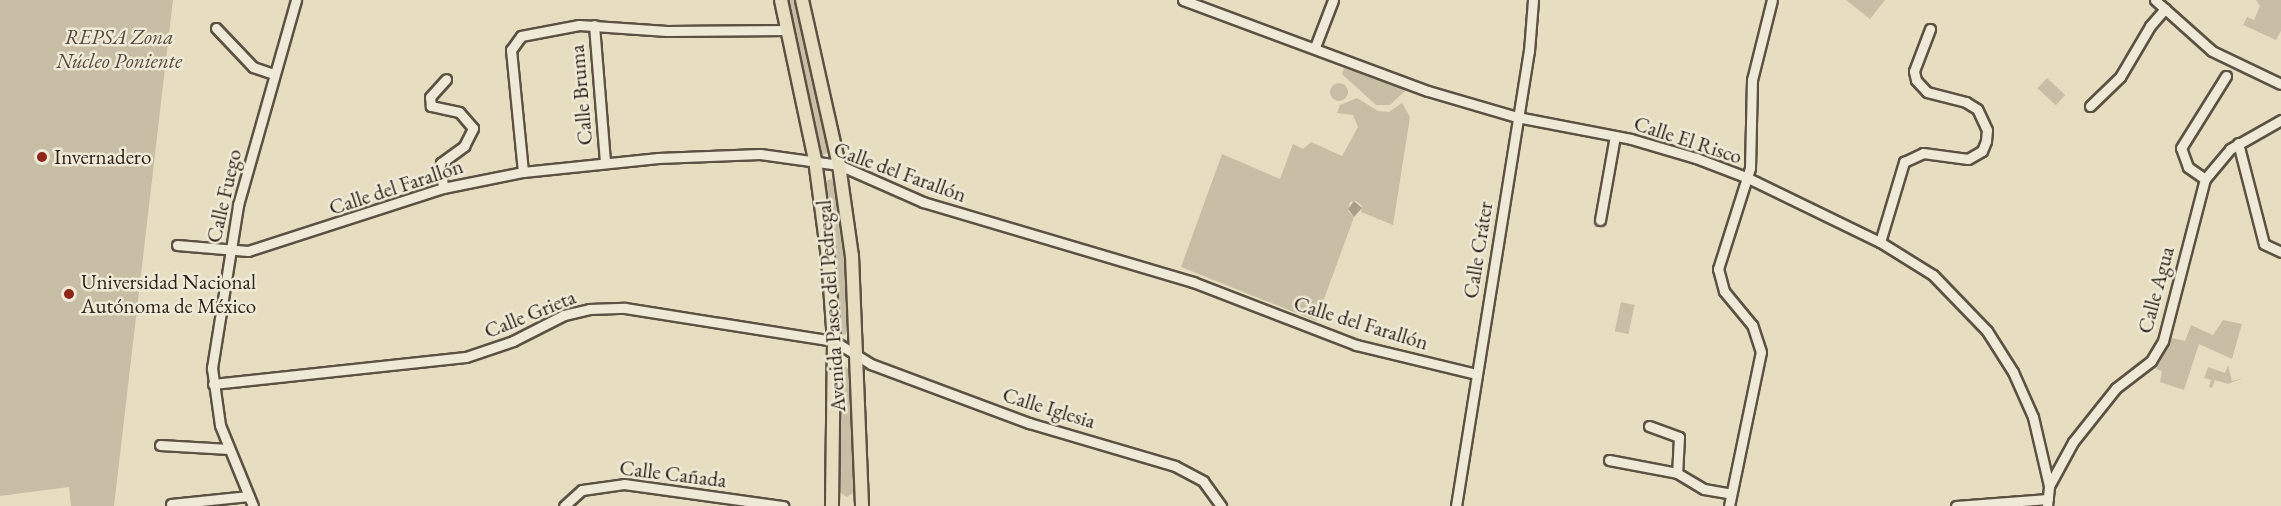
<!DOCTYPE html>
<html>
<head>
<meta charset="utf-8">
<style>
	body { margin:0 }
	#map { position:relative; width:2281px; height:506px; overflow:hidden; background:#e7dec2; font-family:"EB Garamond",serif }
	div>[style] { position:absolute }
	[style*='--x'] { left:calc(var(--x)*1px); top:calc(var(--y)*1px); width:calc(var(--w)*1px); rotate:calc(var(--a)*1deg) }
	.green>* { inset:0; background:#c8bea5; transform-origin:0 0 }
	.round { border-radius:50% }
	.water>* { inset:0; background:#a89e89 }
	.roads { filter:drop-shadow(2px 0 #5c5243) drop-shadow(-2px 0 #5c5243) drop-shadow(0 2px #5c5243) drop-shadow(0 -2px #5c5243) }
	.minor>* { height:9px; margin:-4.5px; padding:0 4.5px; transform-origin:4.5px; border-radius:4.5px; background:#efead7 }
	.major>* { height:12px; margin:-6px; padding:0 6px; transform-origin:6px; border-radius:6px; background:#e7dec2 }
	.dots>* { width:16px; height:16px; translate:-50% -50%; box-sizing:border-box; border:3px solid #efead7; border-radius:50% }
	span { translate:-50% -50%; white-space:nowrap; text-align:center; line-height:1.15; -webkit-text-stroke:5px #efead7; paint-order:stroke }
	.park-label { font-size:21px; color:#544a3c; font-style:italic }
	.street-label { font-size:21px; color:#2e2319 }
	.poi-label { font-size:21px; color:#2e2319 }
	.left { translate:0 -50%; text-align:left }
</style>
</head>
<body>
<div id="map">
	<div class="green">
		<i style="clip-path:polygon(0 0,173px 0,114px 506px,71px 506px,69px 487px,0 496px)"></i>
		<i style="clip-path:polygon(784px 0,797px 0,830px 152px,821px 156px,815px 145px)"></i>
		<i style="clip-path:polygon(1846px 0,1885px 0,1870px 19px)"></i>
		<i style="clip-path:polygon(2256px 0,2281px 0,2281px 31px,2276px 40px,2243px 25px,2247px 17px,2254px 20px,2260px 6px)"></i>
		<i style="clip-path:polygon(1344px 68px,1406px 90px,1390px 105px,1376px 105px,1342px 74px)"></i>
		<i style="left:2047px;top:78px;width:25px;height:14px;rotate:43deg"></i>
		<i class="round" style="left:1330px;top:83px;width:18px;height:18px"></i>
		<i style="clip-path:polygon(1357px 98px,1378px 111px,1389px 112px,1402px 103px,1410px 117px,1393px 225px,1361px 212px,1362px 206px,1356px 201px,1350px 202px,1348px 211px,1354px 217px,1316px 321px,1181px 267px,1222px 154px,1280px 179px,1293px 144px,1303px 149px,1311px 142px,1342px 156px,1358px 127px,1353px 115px,1337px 113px,1340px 105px)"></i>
		<i style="clip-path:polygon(832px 179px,836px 183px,846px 252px,851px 326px,845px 335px,839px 333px,824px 188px,825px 181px)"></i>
		<i style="left:1621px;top:302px;width:14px;height:30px;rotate:12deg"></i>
		<i style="clip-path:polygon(2223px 320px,2242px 324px,2232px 359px,2199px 344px,2184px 390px,2160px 382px,2162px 371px,2156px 369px,2172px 338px,2185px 341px,2191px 325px,2213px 335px)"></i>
		<i style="clip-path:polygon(2228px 365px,2232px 381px,2243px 378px,2228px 384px,2215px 380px,2212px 388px,2209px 387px,2211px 380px,2204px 378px,2208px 367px,2225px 373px)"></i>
		<i style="clip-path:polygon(844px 366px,852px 371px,854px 483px,853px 493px,847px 497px,839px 492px,840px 374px)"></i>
	</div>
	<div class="water">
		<i style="clip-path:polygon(1354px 201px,1362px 208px,1354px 217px,1348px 209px)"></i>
	</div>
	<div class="roads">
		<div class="minor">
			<i style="--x:1183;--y:0;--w:261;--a:20.4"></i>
			<i style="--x:1428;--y:91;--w:93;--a:16.3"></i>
			<i style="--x:1517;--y:117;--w:116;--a:10.9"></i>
			<i style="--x:1631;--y:139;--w:68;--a:16.3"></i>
			<i style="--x:1696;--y:158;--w:56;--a:21"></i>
			<i style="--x:1748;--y:178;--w:147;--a:25.9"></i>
			<i style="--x:1880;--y:242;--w:62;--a:31.9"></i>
			<i style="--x:1933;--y:275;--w:78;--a:46"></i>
			<i style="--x:1987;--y:331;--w:49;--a:57.6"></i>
			<i style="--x:2013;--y:372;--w:49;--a:66"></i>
			<i style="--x:2033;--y:417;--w:71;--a:76.9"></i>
			<i style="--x:2155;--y:0;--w:76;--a:41.8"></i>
			<i style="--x:2212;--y:51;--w:76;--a:25.6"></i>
			<i style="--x:594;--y:25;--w:138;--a:85.4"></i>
			<i style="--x:216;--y:28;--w:54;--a:46.5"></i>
			<i style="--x:253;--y:67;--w:21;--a:19"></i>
			<i style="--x:1315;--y:47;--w:50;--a:-69"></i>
			<i style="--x:2090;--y:106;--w:42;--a:-44"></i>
			<i style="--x:2120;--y:77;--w:59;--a:-59.5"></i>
			<i style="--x:2150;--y:26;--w:23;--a:-49"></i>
			<i style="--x:2238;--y:143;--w:104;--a:75.6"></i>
			<i style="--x:2264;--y:244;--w:19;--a:25"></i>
			<i style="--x:523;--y:172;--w:123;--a:-95.6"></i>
			<i style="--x:511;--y:50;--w:17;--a:-54"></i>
			<i style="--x:521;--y:36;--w:59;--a:-10.7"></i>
			<i style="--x:579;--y:25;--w:88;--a:3.9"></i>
			<i style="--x:667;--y:31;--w:120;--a:-0.5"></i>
			<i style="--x:2205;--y:179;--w:21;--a:-145"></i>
			<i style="--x:2188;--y:167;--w:20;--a:-110"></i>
			<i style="--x:2181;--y:148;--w:85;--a:-58"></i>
			<i style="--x:443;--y:188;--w:25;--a:-95"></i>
			<i style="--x:441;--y:163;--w:29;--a:-36"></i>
			<i style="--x:464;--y:146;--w:20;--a:-63"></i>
			<i style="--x:473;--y:128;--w:21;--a:-131"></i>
			<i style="--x:459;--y:112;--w:29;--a:-168"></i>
			<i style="--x:431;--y:106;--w:9;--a:-96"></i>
			<i style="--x:430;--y:97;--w:24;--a:-48"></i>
			<i style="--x:1600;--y:220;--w:85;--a:-79.9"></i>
			<i style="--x:1880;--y:242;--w:84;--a:-73.3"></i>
			<i style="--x:1904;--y:162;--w:21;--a:-25"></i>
			<i style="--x:1923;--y:153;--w:45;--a:7.6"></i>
			<i style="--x:1968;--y:159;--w:16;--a:-30"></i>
			<i style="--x:1982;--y:151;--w:11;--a:-68"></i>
			<i style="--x:1986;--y:141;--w:11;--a:-85"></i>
			<i style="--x:1987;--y:130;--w:23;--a:-115"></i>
			<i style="--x:1977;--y:109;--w:13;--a:-148"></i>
			<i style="--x:1966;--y:102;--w:40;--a:-165.6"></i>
			<i style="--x:1927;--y:92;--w:16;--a:-133"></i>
			<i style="--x:1916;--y:80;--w:9;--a:-103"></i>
			<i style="--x:1914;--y:71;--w:45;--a:-69.1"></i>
			<i style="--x:177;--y:245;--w:71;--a:4.8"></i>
			<i style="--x:248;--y:251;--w:205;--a:-17.9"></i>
			<i style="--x:443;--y:188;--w:82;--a:-11.3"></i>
			<i style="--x:523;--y:172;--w:136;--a:-5.9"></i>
			<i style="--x:658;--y:158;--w:102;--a:-2.2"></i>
			<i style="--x:760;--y:154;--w:80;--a:7.9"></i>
			<i style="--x:839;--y:165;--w:92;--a:23.8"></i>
			<i style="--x:923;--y:202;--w:282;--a:16.5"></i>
			<i style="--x:1193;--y:282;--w:175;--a:21.1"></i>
			<i style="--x:1356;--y:345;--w:123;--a:13.6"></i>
			<i style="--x:213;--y:384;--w:254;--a:-6.1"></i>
			<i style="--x:466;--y:357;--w:50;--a:-18.8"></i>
			<i style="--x:513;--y:341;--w:57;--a:-27"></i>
			<i style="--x:564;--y:315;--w:26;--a:-13"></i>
			<i style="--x:589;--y:309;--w:36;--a:-2"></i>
			<i style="--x:625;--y:308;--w:212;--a:9"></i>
			<i style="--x:834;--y:341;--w:44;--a:31.9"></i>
			<i style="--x:871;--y:364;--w:169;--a:20.5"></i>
			<i style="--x:1029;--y:423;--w:152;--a:16.4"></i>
			<i style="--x:1175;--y:466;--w:32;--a:28"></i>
			<i style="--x:1203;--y:481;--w:31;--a:54"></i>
			<i style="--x:1649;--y:426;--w:32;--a:20"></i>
			<i style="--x:1679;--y:437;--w:36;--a:93"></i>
			<i style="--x:160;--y:445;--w:69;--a:3.3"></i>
			<i style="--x:1609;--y:460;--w:69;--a:10.8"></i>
			<i style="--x:1677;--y:473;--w:31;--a:31"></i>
			<i style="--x:1704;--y:489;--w:27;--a:10"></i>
			<i style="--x:171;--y:504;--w:78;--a:-5.9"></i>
			<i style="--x:253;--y:506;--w:87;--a:-112.2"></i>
			<i style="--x:220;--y:425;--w:58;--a:-98"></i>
			<i style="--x:212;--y:368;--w:165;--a:-80.9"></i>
			<i style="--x:238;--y:205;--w:213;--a:-74.2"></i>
			<i style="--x:564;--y:506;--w:24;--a:-42"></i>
			<i style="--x:582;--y:490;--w:42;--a:-8.1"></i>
			<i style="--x:624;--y:484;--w:161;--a:7.9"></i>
			<i style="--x:1456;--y:506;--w:461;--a:-80.9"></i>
			<i style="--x:1529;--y:51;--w:51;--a:-85.5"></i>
			<i style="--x:1729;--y:506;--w:157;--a:-78.3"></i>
			<i style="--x:1761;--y:352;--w:28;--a:-108"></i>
			<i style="--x:1752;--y:325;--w:44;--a:-129.5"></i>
			<i style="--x:1724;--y:291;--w:23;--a:-105"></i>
			<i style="--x:1718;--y:269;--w:106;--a:-72.4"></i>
			<i style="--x:1750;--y:168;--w:88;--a:-88.7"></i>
			<i style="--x:1752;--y:80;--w:82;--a:-76"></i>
			<i style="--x:1956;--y:506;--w:92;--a:-4.4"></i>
			<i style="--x:2047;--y:506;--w:20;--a:-84"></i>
			<i style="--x:2049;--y:486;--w:50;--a:-61.4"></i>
			<i style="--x:2073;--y:442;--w:69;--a:-51.5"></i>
			<i style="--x:2116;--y:388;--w:44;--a:-37.6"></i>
			<i style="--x:2151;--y:361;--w:23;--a:-59"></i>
			<i style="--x:2163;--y:341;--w:167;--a:-75.5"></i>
			<i style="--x:2205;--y:179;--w:39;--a:-50"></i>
			<i style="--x:2230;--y:149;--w:59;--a:-29.6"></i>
		</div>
		<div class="major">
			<i style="--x:781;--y:0;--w:164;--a:78"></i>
			<i style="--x:815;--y:160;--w:99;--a:82.4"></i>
			<i style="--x:828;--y:258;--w:83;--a:85.9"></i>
			<i style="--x:834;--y:341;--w:165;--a:90.7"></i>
			<i style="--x:802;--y:0;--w:169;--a:77.4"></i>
			<i style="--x:839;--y:165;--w:92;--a:81.9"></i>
			<i style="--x:852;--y:256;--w:250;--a:87.7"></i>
		</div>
	</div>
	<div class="dots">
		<i style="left:42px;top:157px;background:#8f2418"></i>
		<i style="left:69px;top:294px;background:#8f2418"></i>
	</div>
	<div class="park-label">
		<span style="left:119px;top:49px">REPSA Zona<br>Núcleo Poniente</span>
	</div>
	<div class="street-label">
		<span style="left:581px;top:95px;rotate:-95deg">Calle Bruma</span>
		<span style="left:1688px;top:140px;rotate:18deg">Calle El Risco</span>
		<span style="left:900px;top:172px;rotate:20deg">Calle del Farallón</span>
		<span style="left:396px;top:187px;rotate:-18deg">Calle del Farallón</span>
		<span style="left:224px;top:196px;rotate:-77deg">Calle Fuego</span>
		<span style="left:1478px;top:250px;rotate:-81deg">Calle Cráter</span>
		<span style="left:2156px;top:290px;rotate:-75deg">Calle Agua</span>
		<span style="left:831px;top:306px;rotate:-94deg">Avenida Paseo del Pedregal</span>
		<span style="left:530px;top:314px;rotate:-22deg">Calle Grieta</span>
		<span style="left:1361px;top:323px;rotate:17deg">Calle del Farallón</span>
		<span style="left:1049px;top:408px;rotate:17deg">Calle Iglesia</span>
		<span style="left:673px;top:474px;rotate:7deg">Calle Cañada</span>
	</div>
	<div class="poi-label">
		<span class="left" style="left:54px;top:157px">Invernadero</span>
		<span class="left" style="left:81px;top:294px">Universidad Nacional<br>Autónoma de México</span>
	</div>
</div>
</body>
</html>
